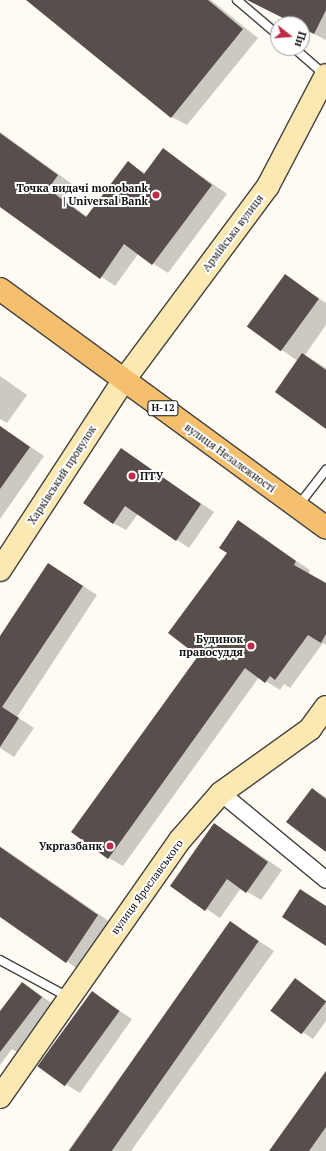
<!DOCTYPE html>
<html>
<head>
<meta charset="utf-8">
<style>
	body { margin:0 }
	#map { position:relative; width:326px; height:1151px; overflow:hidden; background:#fffbf3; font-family:"PT Serif",serif }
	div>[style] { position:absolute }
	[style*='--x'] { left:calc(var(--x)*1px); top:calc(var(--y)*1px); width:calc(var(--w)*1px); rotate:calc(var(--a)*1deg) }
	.shadow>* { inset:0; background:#0003 }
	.building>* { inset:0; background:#584f4d; transform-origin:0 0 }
	.roads { filter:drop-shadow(1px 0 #434343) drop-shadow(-1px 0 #434343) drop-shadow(0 1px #434343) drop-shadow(0 -1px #434343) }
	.lane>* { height:8px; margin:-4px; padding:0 4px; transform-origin:4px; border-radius:4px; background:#fff }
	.street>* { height:16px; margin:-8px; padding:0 8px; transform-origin:8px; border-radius:8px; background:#fff }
	.secondary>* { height:22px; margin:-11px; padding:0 11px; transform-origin:11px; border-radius:11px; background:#fce9b1 }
	.primary>* { height:22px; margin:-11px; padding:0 11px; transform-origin:11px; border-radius:11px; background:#f4c06e }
	.dots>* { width:11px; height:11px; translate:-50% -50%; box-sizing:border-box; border:2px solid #fff; border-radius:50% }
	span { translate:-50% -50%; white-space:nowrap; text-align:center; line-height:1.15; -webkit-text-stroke:4px #fff; paint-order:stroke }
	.shield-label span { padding:1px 3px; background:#fff; border:1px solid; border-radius:3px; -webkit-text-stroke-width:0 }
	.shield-label { font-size:10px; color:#101010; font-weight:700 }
	.poi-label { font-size:11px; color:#101010; font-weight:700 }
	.right { translate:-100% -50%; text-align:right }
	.left { translate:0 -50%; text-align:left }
	.street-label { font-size:11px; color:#101010 }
	.north { position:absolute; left:270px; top:16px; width:40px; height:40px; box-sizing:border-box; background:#fff; border:1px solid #9f9f9f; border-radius:50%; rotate:107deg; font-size:11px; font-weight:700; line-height:16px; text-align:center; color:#101010 }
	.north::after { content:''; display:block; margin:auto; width:14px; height:18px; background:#bd2b47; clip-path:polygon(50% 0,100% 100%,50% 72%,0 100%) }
</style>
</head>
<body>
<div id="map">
	<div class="shadow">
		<i style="clip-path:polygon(28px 0,211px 0,258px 38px,187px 125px,172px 117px)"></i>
		<i style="clip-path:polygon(274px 0,326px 0,326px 40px,302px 28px,302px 24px,295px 24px,269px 10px)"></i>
		<i style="clip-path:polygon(0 132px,72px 184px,62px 198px,88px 217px,128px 163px,145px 173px,163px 149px,227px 194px,168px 273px,138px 254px,115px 286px,0 206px)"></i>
		<i style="clip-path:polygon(285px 276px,326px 303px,326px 325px,305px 355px,326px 368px,326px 428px,298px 361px,248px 327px)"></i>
		<i style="clip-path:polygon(0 376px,27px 395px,7px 423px,0 419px)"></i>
		<i style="clip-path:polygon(0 426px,44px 456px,0 519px)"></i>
		<i style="clip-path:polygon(121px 450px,214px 512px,189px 548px,138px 514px,126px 530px,113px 523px)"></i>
		<i style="clip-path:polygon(238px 522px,310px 570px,308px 574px,326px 584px,326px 645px,323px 643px,290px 688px,284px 684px,280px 690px,259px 677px,123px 866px,109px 858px,200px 656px)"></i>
		<i style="clip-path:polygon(63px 573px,97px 595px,17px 717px,34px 728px,14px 757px,0 748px,0 638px)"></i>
		<i style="clip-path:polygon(312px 789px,326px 797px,326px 851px)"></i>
		<i style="clip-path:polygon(215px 824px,282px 870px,261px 900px,241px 888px,220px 918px,171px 885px)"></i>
		<i style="clip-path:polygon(0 846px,113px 924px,81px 971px,0 916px)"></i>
		<i style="clip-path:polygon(230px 922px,274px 951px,131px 1151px,68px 1151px)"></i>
		<i style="clip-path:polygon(295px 979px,326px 1001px,326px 1021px,313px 1039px,272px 1011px)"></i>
		<i style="clip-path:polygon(23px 983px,53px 1004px,17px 1052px,12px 1049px,0 1065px,0 1013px)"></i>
		<i style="clip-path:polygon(92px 993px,132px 1019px,80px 1093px,67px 1085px)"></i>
		<i style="clip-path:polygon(326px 1073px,326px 1151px,270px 1151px)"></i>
	</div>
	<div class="building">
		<i style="clip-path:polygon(26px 0,208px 0,243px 29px,171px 118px)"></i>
		<i style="clip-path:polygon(247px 0,326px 0,326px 10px,314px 34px,302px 28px,302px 24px,295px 24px)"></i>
		<i style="clip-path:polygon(0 133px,58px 175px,48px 189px,86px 217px,128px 161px,144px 174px,163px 148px,212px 185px,152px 265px,124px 244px,100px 279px,0 207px)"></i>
		<i style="left:285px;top:274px;width:42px;height:65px;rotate:36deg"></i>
		<i style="clip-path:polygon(302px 353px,326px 370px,326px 429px,275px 392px)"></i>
		<i style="clip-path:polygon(0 426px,30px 447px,0 489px)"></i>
		<i style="clip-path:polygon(121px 448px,201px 504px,176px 541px,125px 506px,113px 524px,83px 503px)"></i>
		<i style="clip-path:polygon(238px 520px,296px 561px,294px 565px,326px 583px,326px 634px,321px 643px,308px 635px,275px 680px,270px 676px,265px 683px,245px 668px,108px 859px,71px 832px,198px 656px,168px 633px,227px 553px,219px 548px)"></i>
		<i style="clip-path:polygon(48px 563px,83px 586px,2px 707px,19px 718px,0 747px,0 636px)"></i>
		<i style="clip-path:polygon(312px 788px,326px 799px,326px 852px,286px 822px)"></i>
		<i style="clip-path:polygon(214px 823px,268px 862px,246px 893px,227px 879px,205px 911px,170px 886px)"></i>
		<i style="clip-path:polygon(0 847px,98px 915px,66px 963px,0 917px)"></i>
		<i style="clip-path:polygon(300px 889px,326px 906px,326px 946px,282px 917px)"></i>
		<i style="left:230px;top:921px;width:35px;height:282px;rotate:35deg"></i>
		<i style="left:295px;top:978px;width:39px;height:41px;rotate:37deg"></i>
		<i style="clip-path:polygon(22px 982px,42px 997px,0 1052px,0 1011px)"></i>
		<i style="left:92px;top:991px;width:34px;height:93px;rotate:36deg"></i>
		<i style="clip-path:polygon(326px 1071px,326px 1127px,309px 1151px,269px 1151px)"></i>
	</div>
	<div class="roads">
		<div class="lane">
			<i style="--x:237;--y:0;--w:54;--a:40.5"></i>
			<i style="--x:294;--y:48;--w:41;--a:41.1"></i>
			<i style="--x:298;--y:506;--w:46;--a:-52.1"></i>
			<i style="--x:0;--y:960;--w:77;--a:28.6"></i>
		</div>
		<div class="street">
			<i style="--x:221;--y:793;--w:136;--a:39.6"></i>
		</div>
		<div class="secondary">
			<i style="--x:0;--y:570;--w:227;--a:-56.9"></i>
			<i style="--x:124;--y:380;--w:242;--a:-53.4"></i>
			<i style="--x:268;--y:186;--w:125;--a:-62.4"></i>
			<i style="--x:0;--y:1097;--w:314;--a:-55"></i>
			<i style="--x:180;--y:840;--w:62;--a:-48.9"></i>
			<i style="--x:221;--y:793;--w:110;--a:-35.7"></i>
			<i style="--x:310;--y:729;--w:27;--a:-54"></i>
		</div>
		<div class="primary">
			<i style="--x:0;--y:289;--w:404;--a:36.2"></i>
		</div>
	</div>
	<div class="dots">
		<i style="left:156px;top:195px;background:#bd2b47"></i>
		<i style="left:132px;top:476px;background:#bd2b47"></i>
		<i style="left:251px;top:646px;background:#bd2b47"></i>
		<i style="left:110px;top:846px;background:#bd2b47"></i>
	</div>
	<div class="shield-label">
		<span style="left:163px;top:408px">Н-12</span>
	</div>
	<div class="poi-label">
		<span class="right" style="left:148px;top:195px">Точка видачі monobank<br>| Universal Bank</span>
		<span class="left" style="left:140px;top:476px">ПТУ</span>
		<span class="right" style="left:243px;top:646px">Будинок<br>правосуддя</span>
		<span class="right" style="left:102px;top:846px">Укргазбанк</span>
	</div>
	<div class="street-label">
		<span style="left:233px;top:233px;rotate:-53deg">Армійська вулиця</span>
		<span style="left:230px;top:458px;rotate:36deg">вулиця Незалежності</span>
		<span style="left:62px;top:475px;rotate:-57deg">Харківський провулок</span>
		<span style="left:147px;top:887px;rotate:-54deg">вулиця Ярославського</span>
	</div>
	<div class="north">Пн</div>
</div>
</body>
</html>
